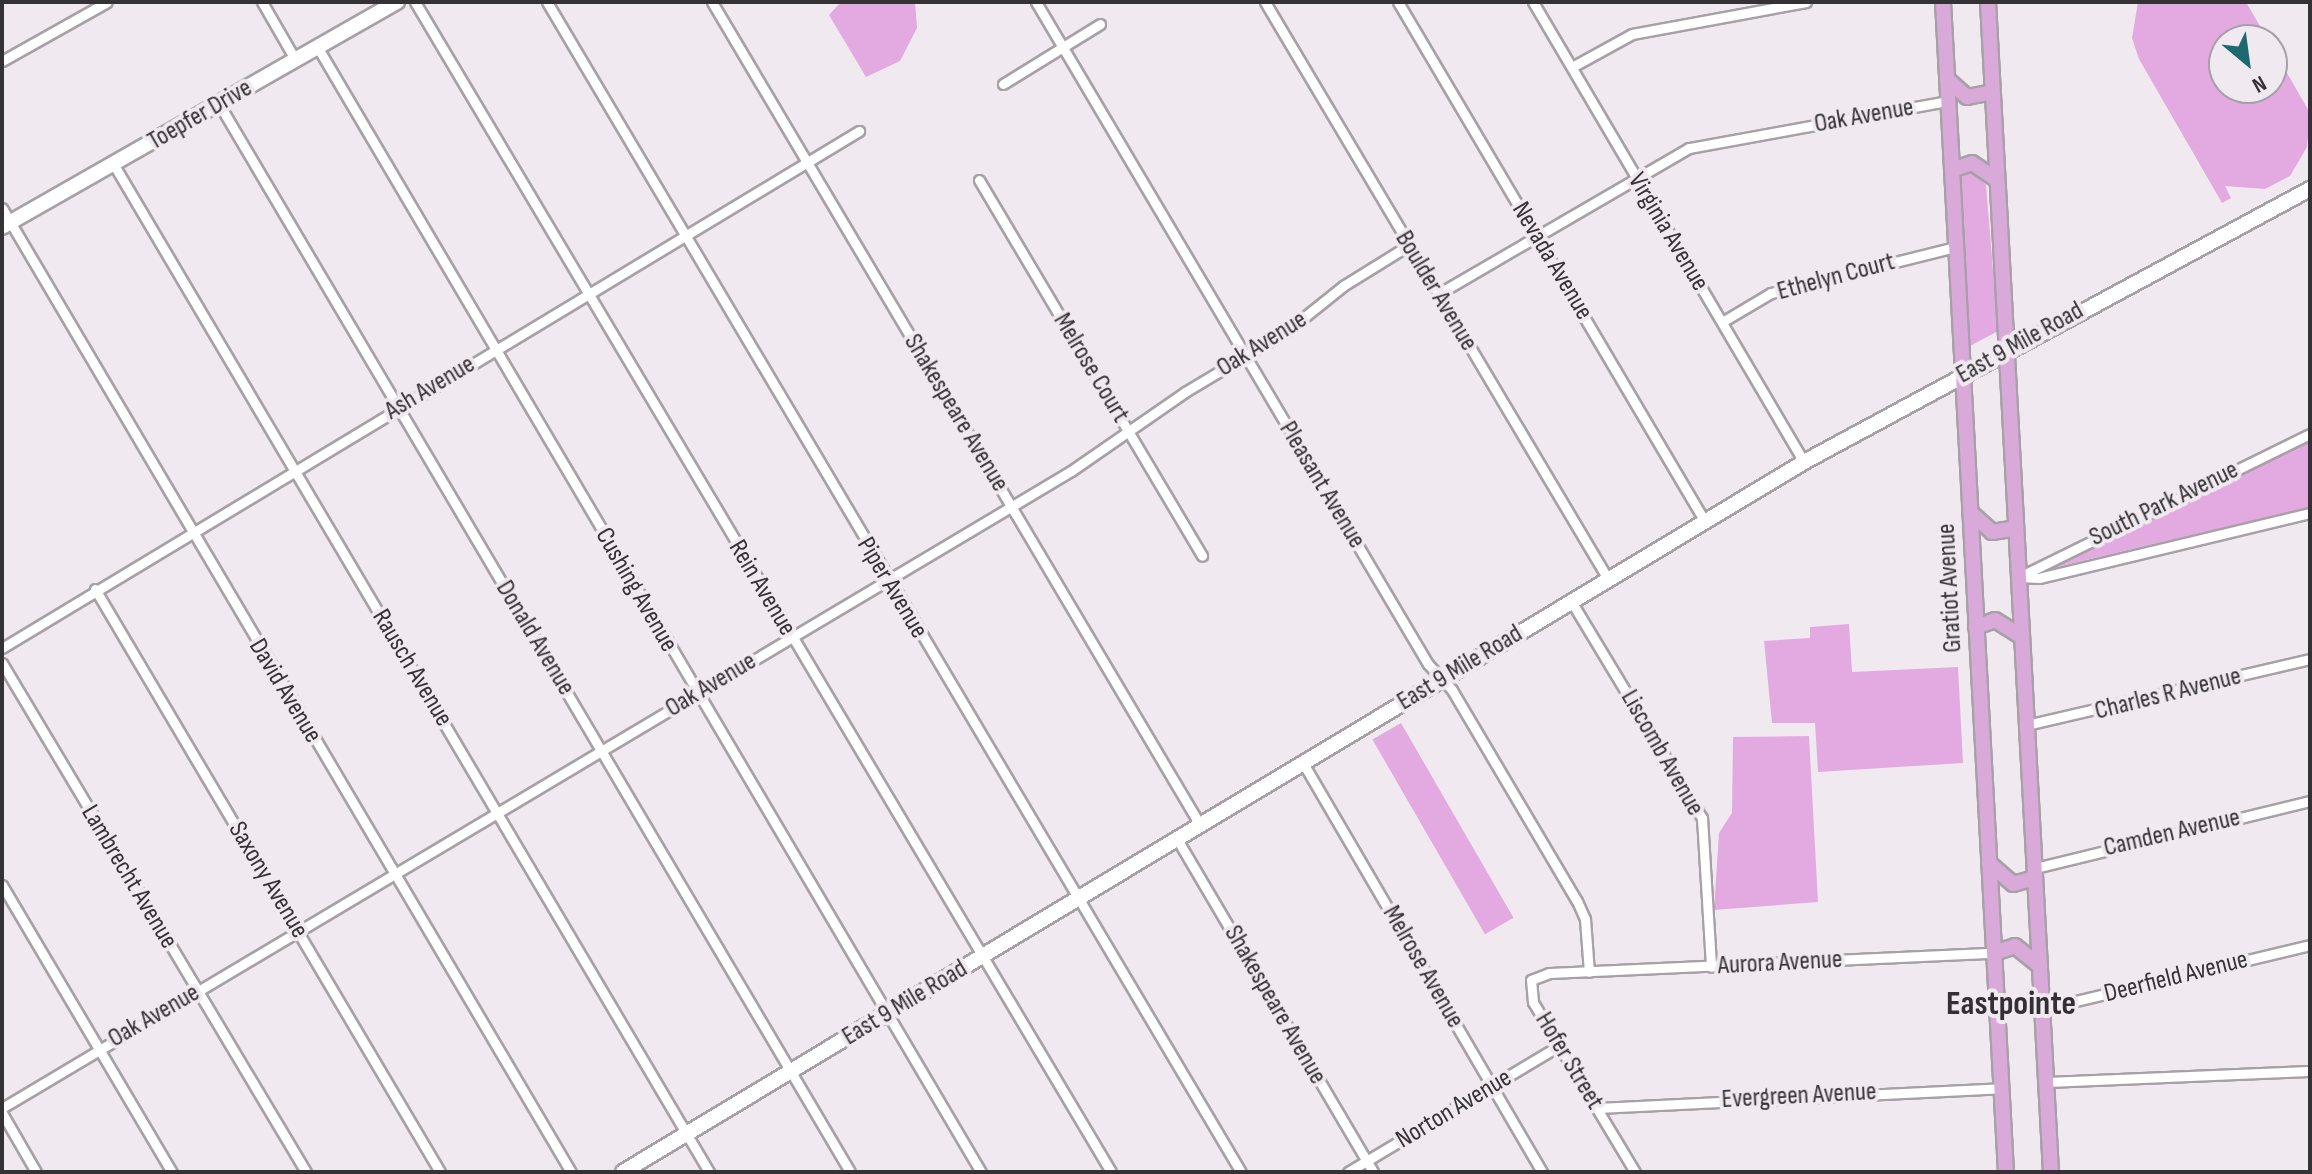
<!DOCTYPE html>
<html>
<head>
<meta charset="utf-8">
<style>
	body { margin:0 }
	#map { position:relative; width:2312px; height:1174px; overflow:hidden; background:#f0eaf0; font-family:"Sofia Sans Condensed",sans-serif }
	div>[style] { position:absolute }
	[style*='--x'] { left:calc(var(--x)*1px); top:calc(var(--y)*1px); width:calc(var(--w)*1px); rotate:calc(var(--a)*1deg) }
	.green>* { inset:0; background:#e2aae1; transform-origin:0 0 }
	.roads { filter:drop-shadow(2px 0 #a7a1a7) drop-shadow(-2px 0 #a7a1a7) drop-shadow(0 2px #a7a1a7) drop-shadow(0 -2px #a7a1a7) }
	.street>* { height:9px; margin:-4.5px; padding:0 4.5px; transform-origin:4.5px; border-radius:4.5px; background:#fff }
	.secondary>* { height:14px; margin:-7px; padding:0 7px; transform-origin:7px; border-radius:7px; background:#fff }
	.primary>* { height:14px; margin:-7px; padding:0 7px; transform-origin:7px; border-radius:7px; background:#d9aad9 }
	span { translate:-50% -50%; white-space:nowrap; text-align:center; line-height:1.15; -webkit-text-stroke:8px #f0eaf0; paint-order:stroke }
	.street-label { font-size:26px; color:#353235 }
	.district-label { font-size:34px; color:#342f34; font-weight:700 }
	.frame { position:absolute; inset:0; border:4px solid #353235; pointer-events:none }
	.north { position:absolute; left:2208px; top:24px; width:80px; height:80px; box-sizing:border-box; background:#f0eaf0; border:2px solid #a5a0a5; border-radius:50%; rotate:151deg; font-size:22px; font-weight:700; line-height:32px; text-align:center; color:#353235 }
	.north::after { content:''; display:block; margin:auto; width:28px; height:36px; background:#1d6970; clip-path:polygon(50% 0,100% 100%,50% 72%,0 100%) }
</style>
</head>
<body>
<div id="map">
	<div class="green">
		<i style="clip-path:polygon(841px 2px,915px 2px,917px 28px,900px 61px,866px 77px,829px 15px)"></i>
		<i style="clip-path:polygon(2138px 2px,2246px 2px,2268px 40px,2224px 40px,2224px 88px,2272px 88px,2272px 47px,2310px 113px,2307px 147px,2290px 176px,2265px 189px,2225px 186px,2231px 198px,2222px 203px,2139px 59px,2132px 38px)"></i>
		<i style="clip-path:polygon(1973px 171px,1986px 185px,1998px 331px,1970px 346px,1960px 178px)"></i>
		<i style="clip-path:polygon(2310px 439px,2310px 507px,2052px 568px)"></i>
		<i style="clip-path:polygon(1849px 624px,1852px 672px,1958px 667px,1963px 763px,1818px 772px,1815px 723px,1772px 723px,1764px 641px,1810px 638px,1810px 627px)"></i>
		<i style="left:1401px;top:723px;width:225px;height:33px;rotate:60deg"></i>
		<i style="clip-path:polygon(1809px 736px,1818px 902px,1714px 910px,1719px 833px,1732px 813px,1733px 737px)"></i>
	</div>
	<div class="roads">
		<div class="street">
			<i style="--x:262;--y:2;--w:68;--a:60"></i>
			<i style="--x:415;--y:2;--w:1361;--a:59.25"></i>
			<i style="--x:547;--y:2;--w:1360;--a:59.33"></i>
			<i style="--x:712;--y:2;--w:957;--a:59.33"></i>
			<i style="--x:1036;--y:2;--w:769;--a:59.37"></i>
			<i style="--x:1428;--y:664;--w:35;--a:47"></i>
			<i style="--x:1452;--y:690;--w:245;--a:59.4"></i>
			<i style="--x:1577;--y:901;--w:20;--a:66"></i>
			<i style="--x:1585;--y:919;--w:53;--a:85.7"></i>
			<i style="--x:1265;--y:2;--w:671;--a:59.27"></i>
			<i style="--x:1398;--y:2;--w:602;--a:59.43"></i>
			<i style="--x:1533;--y:2;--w:534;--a:59.5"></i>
			<i style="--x:318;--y:48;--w:1305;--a:59.47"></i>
			<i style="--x:2;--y:61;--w:120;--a:-29.3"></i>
			<i style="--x:1572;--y:67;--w:68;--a:-28.8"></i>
			<i style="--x:1632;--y:34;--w:177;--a:-10.4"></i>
			<i style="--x:1003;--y:84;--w:114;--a:-31.7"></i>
			<i style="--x:219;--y:104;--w:1240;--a:59.42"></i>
			<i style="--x:114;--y:165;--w:1170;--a:59.42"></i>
			<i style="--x:979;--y:180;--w:437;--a:59.3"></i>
			<i style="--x:2;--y:208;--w:1119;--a:59.45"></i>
			<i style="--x:1438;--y:294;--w:290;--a:-30.2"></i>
			<i style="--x:1689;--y:148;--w:263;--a:-10.3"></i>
			<i style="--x:1722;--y:322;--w:57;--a:-30.6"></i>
			<i style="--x:1771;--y:293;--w:191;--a:-14"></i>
			<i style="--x:2019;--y:577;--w:324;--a:-26.2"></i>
			<i style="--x:2021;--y:577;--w:18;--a:3"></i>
			<i style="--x:2039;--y:578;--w:279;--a:-13.5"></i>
			<i style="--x:95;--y:589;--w:677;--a:59.38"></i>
			<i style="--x:1571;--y:601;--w:253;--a:58.9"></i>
			<i style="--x:1702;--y:818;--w:149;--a:86.5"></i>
			<i style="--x:2;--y:648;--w:1001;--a:-31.1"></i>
			<i style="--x:2;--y:663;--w:593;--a:59.15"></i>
			<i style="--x:2026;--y:725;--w:292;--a:-13.1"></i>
			<i style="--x:1303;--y:763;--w:474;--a:59.7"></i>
			<i style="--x:1177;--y:839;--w:386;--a:59.5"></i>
			<i style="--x:2035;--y:868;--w:283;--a:-13.7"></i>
			<i style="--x:2;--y:885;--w:334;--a:59.4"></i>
			<i style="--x:2042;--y:1009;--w:276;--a:-13.4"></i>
			<i style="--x:2046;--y:1082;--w:264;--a:-2.4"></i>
			<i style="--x:2;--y:1108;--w:1244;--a:-30.79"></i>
			<i style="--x:1071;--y:471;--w:139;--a:-34.7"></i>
			<i style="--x:1185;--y:392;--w:119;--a:-30.9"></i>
			<i style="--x:1287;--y:331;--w:72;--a:-38.8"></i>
			<i style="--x:1343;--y:286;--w:78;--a:-31.8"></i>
			<i style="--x:1597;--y:1108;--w:405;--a:-2.8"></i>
			<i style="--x:2;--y:1113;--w:68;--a:60"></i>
			<i style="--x:1348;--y:1172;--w:247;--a:-30.9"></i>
			<i style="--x:1635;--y:1172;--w:198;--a:-121"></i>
			<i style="--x:1533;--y:1002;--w:22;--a:-95"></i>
			<i style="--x:1531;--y:980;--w:19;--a:-21"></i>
			<i style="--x:1549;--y:973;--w:445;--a:-2.6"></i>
		</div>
		<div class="secondary">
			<i style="--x:2;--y:227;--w:455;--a:-29.7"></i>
			<i style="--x:623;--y:1172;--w:1378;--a:-31.01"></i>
			<i style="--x:1804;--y:462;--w:575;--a:-28.35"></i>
		</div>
		<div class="primary">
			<i style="--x:1943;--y:2;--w:1172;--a:86.92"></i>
			<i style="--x:1988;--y:2;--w:1172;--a:86.92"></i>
			<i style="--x:1947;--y:79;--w:27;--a:42"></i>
			<i style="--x:1967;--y:97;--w:26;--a:-11"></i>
			<i style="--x:1952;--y:170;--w:21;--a:-19"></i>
			<i style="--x:1972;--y:163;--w:30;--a:34"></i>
			<i style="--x:1970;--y:512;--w:30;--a:42"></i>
			<i style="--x:1992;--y:532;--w:24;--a:-9"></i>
			<i style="--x:1976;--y:627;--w:20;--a:-20"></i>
			<i style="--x:1995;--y:620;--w:32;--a:32"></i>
			<i style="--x:1989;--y:863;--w:32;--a:41"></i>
			<i style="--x:2013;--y:884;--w:23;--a:-15"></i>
			<i style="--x:1994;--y:953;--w:22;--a:-18"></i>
			<i style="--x:2015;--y:946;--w:32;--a:39"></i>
		</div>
	</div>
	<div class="street-label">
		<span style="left:200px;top:115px;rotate:-30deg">Toepfer Drive</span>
		<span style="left:1864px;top:116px;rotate:-10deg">Oak Avenue</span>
		<span style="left:1668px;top:232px;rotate:59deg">Virginia Avenue</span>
		<span style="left:1552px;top:261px;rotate:59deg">Nevada Avenue</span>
		<span style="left:1836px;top:277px;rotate:-15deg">Ethelyn Court</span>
		<span style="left:1436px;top:291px;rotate:59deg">Boulder Avenue</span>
		<span style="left:2020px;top:343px;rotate:-29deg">East 9 Mile Road</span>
		<span style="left:1262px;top:344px;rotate:-32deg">Oak Avenue</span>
		<span style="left:1091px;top:368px;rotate:59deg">Melrose Court</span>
		<span style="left:430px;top:388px;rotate:-31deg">Ash Avenue</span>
		<span style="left:956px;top:413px;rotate:59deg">Shakespeare Avenue</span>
		<span style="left:1322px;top:485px;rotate:59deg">Pleasant Avenue</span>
		<span style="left:2164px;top:504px;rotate:-26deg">South Park Avenue</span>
		<span style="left:762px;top:588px;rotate:59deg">Rein Avenue</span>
		<span style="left:892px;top:588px;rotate:59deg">Piper Avenue</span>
		<span style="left:1950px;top:588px;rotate:-93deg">Gratiot Avenue</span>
		<span style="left:636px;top:590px;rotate:60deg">Cushing Avenue</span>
		<span style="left:535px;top:638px;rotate:59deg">Donald Avenue</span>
		<span style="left:412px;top:668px;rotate:59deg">Rausch Avenue</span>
		<span style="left:1460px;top:668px;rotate:-31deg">East 9 Mile Road</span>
		<span style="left:711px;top:685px;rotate:-31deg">Oak Avenue</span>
		<span style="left:285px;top:691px;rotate:59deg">David Avenue</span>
		<span style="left:2168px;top:694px;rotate:-14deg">Charles R Avenue</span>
		<span style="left:1662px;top:753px;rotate:60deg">Liscomb Avenue</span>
		<span style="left:2172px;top:833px;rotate:-13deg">Camden Avenue</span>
		<span style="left:129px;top:877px;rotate:59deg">Lambrecht Avenue</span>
		<span style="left:268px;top:880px;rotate:59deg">Saxony Avenue</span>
		<span style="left:1780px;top:963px;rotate:-3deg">Aurora Avenue</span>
		<span style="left:1423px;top:967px;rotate:60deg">Melrose Avenue</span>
		<span style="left:2176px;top:977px;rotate:-14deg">Deerfield Avenue</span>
		<span style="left:905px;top:1003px;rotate:-31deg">East 9 Mile Road</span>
		<span style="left:1275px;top:1005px;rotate:60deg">Shakespeare Avenue</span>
		<span style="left:154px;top:1016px;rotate:-30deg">Oak Avenue</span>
		<span style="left:1569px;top:1061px;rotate:59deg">Hofer Street</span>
		<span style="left:1799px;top:1096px;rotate:-3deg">Evergreen Avenue</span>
		<span style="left:1454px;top:1109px;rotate:-31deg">Norton Avenue</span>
	</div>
	<div class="district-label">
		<span style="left:2011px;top:1004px">Eastpointe</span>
	</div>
	<div class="frame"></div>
	<div class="north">N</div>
</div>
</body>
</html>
